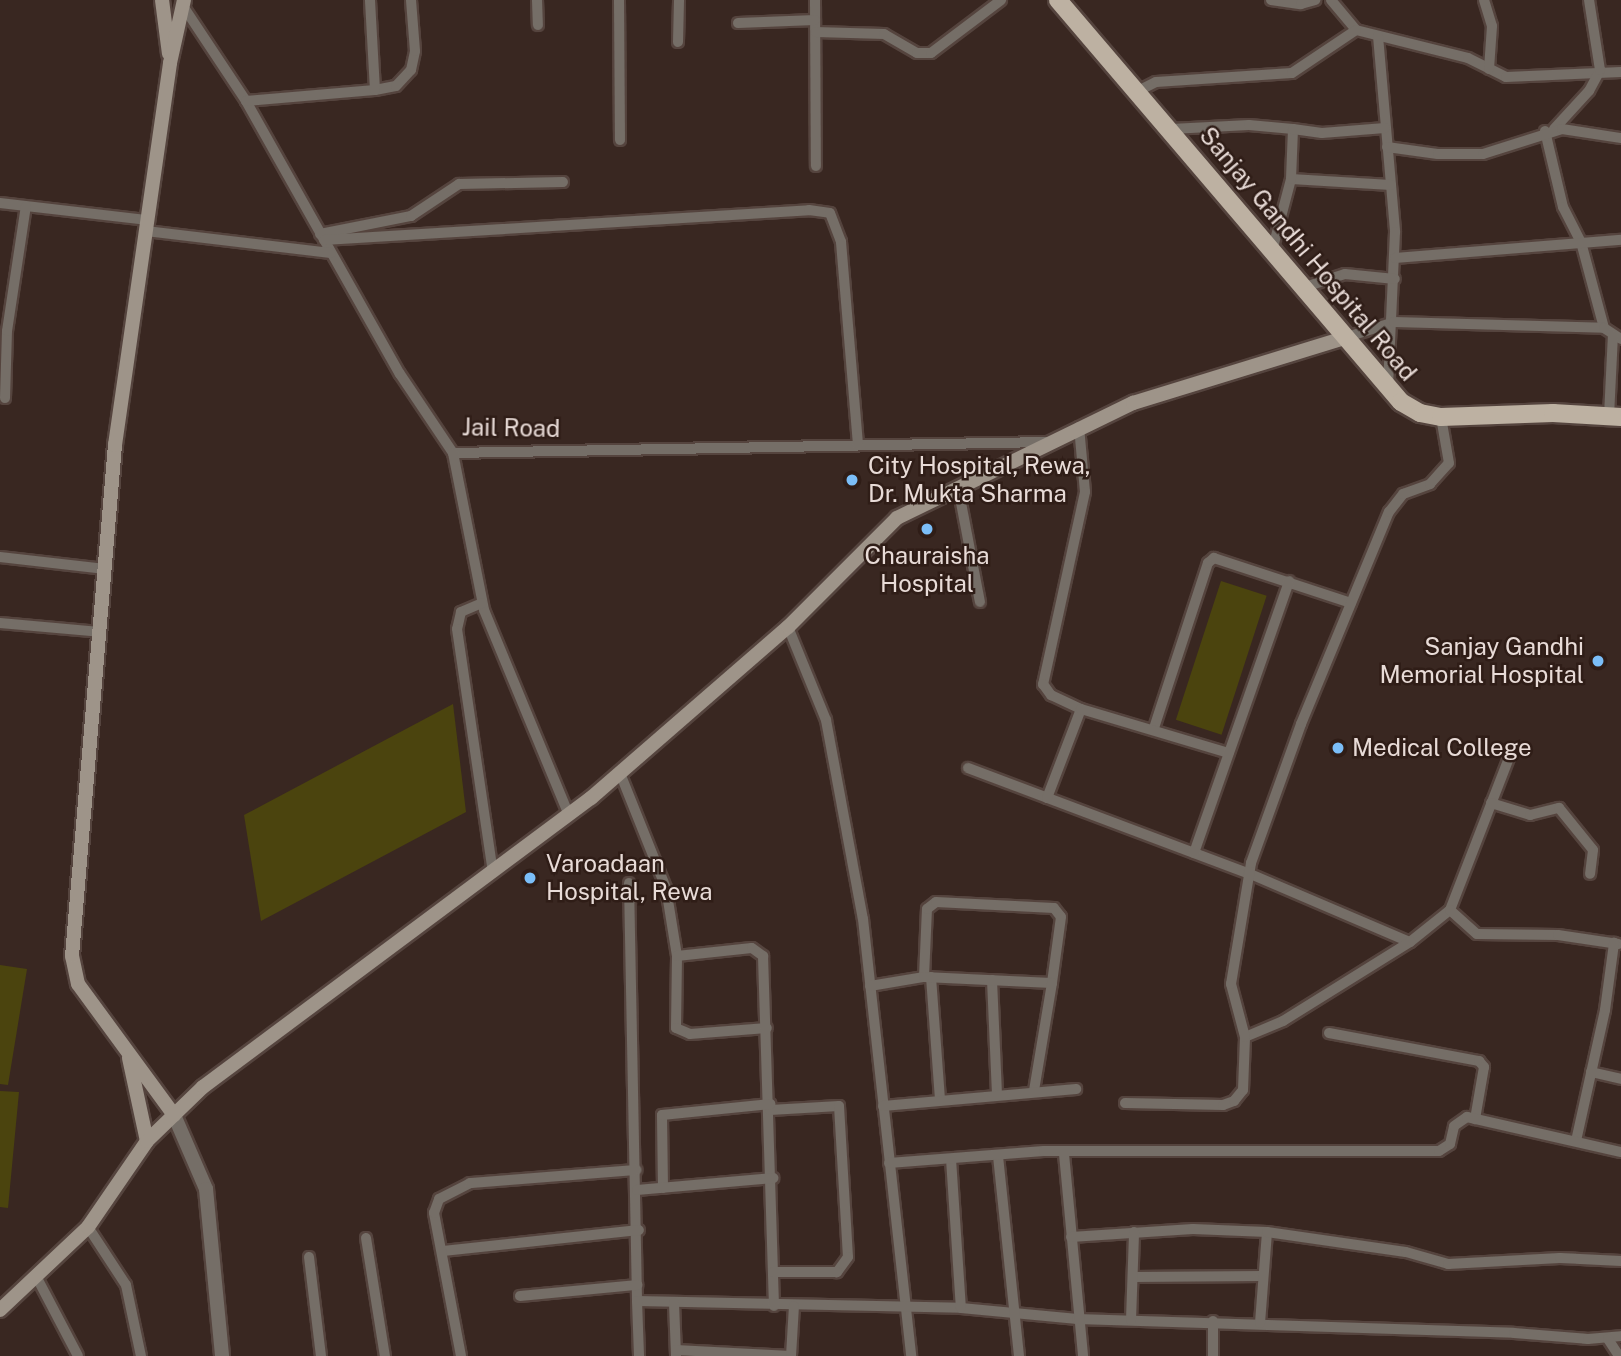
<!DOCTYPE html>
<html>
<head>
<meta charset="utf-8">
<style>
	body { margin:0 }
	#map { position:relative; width:1621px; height:1356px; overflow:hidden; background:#392721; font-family:"Public Sans",sans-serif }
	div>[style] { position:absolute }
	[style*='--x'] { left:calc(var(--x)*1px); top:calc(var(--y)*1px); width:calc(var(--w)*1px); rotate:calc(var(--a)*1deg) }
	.green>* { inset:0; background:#4b440e; transform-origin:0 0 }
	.roads { filter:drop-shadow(2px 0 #55443e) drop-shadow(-2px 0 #55443e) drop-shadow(0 2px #55443e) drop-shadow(0 -2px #55443e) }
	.minor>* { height:10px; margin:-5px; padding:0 5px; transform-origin:5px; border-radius:5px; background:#756e67 }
	.tertiary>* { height:14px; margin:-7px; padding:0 7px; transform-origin:7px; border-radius:7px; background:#756e67 }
	.secondary>* { height:14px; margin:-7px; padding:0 7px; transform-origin:7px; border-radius:7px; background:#9e9489 }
	.primary>* { height:18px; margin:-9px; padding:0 9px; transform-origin:9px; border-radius:9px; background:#bdb1a2 }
	.dots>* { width:19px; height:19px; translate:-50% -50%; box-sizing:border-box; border:4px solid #2f1d17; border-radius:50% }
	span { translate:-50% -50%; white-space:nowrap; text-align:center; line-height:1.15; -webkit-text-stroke:5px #2f1d17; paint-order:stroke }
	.street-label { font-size:24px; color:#e8dbd7 }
	.poi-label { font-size:24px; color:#e8dbd7 }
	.left { translate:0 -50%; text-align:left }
	.right { translate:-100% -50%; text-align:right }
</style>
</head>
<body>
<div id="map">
	<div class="green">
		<i style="left:1221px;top:581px;width:48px;height:146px;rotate:18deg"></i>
		<i style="clip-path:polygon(453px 704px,466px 812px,261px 921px,244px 815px)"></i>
		<i style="clip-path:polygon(0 965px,27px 969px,8px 1085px,0 1084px)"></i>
		<i style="clip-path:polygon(0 1091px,19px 1092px,8px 1208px,0 1207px)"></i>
	</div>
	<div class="roads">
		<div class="minor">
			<i style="--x:537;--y:0;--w:25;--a:88"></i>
			<i style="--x:619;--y:0;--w:140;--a:89.6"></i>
			<i style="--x:815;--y:0;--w:166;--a:89.7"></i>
			<i style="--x:1271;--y:0;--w:30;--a:8"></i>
			<i style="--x:1301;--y:4;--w:15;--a:-16"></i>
			<i style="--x:1331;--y:0;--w:39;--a:50"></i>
			<i style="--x:1356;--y:30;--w:115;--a:14"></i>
			<i style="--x:1468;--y:58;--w:42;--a:26.6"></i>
			<i style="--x:1506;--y:77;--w:115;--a:-2.5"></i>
			<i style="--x:1484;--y:0;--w:27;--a:73"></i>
			<i style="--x:1492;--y:26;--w:43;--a:94"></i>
			<i style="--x:183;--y:6;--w:114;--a:56.4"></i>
			<i style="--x:246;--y:101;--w:313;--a:60.6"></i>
			<i style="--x:400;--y:374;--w:95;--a:56.1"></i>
			<i style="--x:453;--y:453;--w:593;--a:-1.06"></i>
			<i style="--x:738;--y:23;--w:77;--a:-2.2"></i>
			<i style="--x:816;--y:32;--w:68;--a:1.7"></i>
			<i style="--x:884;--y:34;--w:38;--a:30"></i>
			<i style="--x:917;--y:53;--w:14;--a:0"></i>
			<i style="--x:931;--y:53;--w:88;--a:-37.1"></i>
			<i style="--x:1378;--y:36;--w:197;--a:85"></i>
			<i style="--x:1395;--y:232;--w:155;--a:92.6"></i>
			<i style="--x:678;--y:42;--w:42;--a:-88.6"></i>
			<i style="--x:375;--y:90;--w:21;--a:-11"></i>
			<i style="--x:396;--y:86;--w:22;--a:-47"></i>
			<i style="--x:411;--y:70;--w:19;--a:-78"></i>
			<i style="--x:415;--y:51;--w:51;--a:-94.5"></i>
			<i style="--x:1138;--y:91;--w:20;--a:-27"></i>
			<i style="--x:1156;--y:82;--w:136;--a:-3.8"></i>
			<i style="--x:1292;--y:73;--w:77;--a:-33.9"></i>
			<i style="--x:246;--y:101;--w:129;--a:-4.9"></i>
			<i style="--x:375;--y:90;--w:90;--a:-93.2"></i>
			<i style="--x:1171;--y:129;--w:78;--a:-2.9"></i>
			<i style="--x:1249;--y:125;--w:44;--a:5.2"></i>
			<i style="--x:1554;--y:129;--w:52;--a:-47.4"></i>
			<i style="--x:1589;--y:91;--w:24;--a:-62"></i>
			<i style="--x:1600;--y:70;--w:71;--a:-98.9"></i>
			<i style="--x:1545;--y:131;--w:78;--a:76.7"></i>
			<i style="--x:1563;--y:207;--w:39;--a:63"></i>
			<i style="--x:1581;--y:242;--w:89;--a:75"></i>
			<i style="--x:1387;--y:147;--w:51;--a:7.8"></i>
			<i style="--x:1438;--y:154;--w:45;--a:0"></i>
			<i style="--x:1483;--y:154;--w:83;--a:-17.6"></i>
			<i style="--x:1562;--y:129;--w:60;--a:8.7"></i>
			<i style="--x:1291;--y:179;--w:100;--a:3.4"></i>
			<i style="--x:0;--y:203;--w:149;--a:6.6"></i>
			<i style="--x:146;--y:231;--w:186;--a:6.8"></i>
			<i style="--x:320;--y:234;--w:93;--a:-11.2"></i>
			<i style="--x:411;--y:216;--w:58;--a:-33.7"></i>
			<i style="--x:459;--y:184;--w:104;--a:-1.1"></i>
			<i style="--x:324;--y:240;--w:486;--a:-3.5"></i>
			<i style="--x:809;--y:210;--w:21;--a:8"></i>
			<i style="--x:830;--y:213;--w:31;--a:69"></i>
			<i style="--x:841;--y:242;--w:203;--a:85.2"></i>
			<i style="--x:1272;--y:251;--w:74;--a:-75.2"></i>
			<i style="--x:1291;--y:179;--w:50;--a:-87.7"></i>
			<i style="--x:1293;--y:129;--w:29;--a:8"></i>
			<i style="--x:1322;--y:133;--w:63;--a:-4.5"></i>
			<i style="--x:1395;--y:258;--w:227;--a:-4.6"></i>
			<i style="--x:1302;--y:288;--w:45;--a:-18"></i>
			<i style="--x:1345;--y:274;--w:50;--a:5.7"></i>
			<i style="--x:1344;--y:338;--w:52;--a:-17.7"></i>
			<i style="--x:1394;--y:322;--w:210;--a:1.6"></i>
			<i style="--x:1604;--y:328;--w:20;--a:33"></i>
			<i style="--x:5;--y:398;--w:67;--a:-88.3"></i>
			<i style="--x:7;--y:331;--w:126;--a:-81.4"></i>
			<i style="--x:1609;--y:416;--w:81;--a:-87.2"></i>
			<i style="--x:1079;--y:427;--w:65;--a:84.7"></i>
			<i style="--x:1085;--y:492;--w:197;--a:102.3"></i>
			<i style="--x:1043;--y:684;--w:14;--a:54"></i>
			<i style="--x:1051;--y:695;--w:33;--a:25"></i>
			<i style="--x:453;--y:453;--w:160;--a:78.8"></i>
			<i style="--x:484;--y:610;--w:222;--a:67.5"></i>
			<i style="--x:958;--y:487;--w:117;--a:79.2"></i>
			<i style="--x:0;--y:557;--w:106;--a:6.5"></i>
			<i style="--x:482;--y:603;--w:23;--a:157"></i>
			<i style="--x:461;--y:612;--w:17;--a:103"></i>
			<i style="--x:457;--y:629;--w:246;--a:81.6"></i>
			<i style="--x:0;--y:623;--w:100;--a:5.1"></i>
			<i style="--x:788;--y:627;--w:100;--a:67.8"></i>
			<i style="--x:826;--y:720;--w:202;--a:79.5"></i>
			<i style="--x:863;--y:919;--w:440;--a:83.7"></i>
			<i style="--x:1154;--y:728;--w:174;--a:-71.9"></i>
			<i style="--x:1208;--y:563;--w:8;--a:-40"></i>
			<i style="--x:1214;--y:558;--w:144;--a:18.2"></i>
			<i style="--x:968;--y:768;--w:299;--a:20.6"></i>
			<i style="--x:1248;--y:873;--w:176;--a:23.1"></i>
			<i style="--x:1410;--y:942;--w:51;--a:-38.7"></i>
			<i style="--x:1450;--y:910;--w:163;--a:-68.8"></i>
			<i style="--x:620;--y:773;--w:124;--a:68.2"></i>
			<i style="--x:666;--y:888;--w:69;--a:80.8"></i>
			<i style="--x:677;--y:956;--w:72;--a:90.8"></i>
			<i style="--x:676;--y:1028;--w:15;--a:23"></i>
			<i style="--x:690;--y:1034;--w:77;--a:-4.5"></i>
			<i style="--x:1047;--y:798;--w:95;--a:-69.1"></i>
			<i style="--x:1081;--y:709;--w:154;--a:16.6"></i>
			<i style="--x:1491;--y:803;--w:41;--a:17.1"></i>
			<i style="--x:1530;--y:815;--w:30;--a:-14"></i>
			<i style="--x:1559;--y:808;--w:54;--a:51"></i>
			<i style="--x:1593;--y:850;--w:24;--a:97"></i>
			<i style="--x:1194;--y:853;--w:288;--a:-70.7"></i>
			<i style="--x:629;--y:883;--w:418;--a:88.9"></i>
			<i style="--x:637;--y:1301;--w:324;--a:1.2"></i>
			<i style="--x:961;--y:1308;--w:117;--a:5.4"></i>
			<i style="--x:1077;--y:1319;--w:437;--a:1.8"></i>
			<i style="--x:1514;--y:1333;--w:74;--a:4.6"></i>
			<i style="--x:1588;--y:1339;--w:33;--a:-5"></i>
			<i style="--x:1450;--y:910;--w:36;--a:42"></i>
			<i style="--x:1477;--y:934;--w:81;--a:0.7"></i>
			<i style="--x:1558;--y:935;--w:61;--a:8.5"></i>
			<i style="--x:677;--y:956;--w:75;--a:-6.1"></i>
			<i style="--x:752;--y:948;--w:14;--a:36"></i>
			<i style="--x:763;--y:956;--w:350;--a:88.2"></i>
			<i style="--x:924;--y:977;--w:68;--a:-87.5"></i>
			<i style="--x:927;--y:909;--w:11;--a:-38"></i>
			<i style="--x:936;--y:902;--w:118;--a:2.9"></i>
			<i style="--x:1054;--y:908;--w:11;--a:52"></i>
			<i style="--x:1061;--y:917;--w:67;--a:97.8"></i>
			<i style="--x:931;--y:977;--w:123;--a:85.8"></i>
			<i style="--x:992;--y:980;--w:114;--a:87.5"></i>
			<i style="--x:870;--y:986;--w:55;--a:-9.5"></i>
			<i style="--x:924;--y:977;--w:128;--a:2.7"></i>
			<i style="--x:1052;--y:983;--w:109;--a:99.5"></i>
			<i style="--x:1329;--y:1033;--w:153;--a:10.6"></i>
			<i style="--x:1479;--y:1061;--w:8;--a:50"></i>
			<i style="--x:1484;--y:1067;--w:53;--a:99.8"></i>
			<i style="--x:1245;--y:1037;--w:41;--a:-22.8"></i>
			<i style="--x:1283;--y:1021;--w:150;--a:-31.9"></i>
			<i style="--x:1591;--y:1072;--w:31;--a:13"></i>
			<i style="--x:1125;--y:1103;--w:98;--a:1.2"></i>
			<i style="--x:1223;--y:1105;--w:12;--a:-20"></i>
			<i style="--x:1234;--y:1101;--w:14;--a:-51"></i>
			<i style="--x:1243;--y:1090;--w:53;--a:-87.8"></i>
			<i style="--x:1245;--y:1037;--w:55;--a:-104.8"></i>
			<i style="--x:1231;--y:984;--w:123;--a:-80.6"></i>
			<i style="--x:1251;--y:863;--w:148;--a:-70.2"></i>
			<i style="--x:1301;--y:724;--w:230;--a:-67.5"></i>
			<i style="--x:1389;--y:512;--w:23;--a:-52"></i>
			<i style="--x:1403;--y:494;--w:29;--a:-20"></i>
			<i style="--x:1430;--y:484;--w:28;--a:-48"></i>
			<i style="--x:1449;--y:463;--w:47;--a:-99.9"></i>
			<i style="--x:883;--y:1106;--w:194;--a:-5"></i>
			<i style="--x:770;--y:1110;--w:69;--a:-3.3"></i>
			<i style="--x:839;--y:1106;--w:151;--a:86.6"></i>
			<i style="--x:848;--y:1257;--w:19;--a:126"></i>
			<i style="--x:837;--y:1272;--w:64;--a:180"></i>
			<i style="--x:1576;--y:1141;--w:134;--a:-77.5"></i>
			<i style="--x:1605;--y:1010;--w:68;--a:-82.3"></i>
			<i style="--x:1064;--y:1154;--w:203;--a:84.6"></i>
			<i style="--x:998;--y:1156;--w:201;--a:84"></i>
			<i style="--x:951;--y:1159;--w:149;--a:86.2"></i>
			<i style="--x:889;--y:1163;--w:155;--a:-4.4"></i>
			<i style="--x:1044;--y:1151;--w:395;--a:0"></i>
			<i style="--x:1439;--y:1151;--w:13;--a:-32"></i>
			<i style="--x:1450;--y:1144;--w:18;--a:-77"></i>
			<i style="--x:1454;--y:1126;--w:16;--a:-35"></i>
			<i style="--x:1467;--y:1117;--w:158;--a:12.8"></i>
			<i style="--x:663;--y:1188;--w:73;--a:-90.8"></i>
			<i style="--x:662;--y:1115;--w:109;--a:-5.8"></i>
			<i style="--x:637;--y:1190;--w:137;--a:-5"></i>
			<i style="--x:88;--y:1227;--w:69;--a:56.8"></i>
			<i style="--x:126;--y:1285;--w:73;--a:78.1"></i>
			<i style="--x:1071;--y:1237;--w:122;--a:-3.8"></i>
			<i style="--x:1193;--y:1229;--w:74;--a:2.3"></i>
			<i style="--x:366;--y:1238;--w:120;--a:80.9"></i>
			<i style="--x:443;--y:1251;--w:197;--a:-6.1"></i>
			<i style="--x:309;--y:1257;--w:100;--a:83.1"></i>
			<i style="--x:36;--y:1276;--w:90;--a:62.3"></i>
			<i style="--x:1133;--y:1277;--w:130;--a:-0.4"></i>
			<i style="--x:520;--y:1296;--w:118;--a:-5.4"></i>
			<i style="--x:637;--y:1301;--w:55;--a:87.9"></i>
			<i style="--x:674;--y:1303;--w:53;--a:87.8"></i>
			<i style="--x:1131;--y:1320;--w:88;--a:-88"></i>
			<i style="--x:1260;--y:1323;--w:91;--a:-85.6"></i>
			<i style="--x:1267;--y:1232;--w:140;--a:8.2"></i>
			<i style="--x:1406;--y:1252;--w:44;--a:15.9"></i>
			<i style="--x:1448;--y:1264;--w:112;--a:-3.1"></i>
			<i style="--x:1560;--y:1258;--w:61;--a:2.8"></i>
			<i style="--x:1608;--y:1339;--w:20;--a:57"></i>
			<i style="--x:676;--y:1350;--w:115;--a:3"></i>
			<i style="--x:461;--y:1356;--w:146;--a:-100.7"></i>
			<i style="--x:434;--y:1213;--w:15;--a:-70"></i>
			<i style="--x:439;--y:1199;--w:35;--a:-27"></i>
			<i style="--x:470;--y:1183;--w:167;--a:-4.5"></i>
			<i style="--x:791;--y:1356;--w:50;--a:-86.6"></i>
			<i style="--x:1213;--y:1356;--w:35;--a:-90"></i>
		</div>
		<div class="tertiary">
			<i style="--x:174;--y:1115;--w:81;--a:66.6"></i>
			<i style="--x:206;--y:1189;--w:168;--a:84.5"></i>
		</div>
		<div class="secondary">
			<i style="--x:162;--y:0;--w:54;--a:82.6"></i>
			<i style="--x:129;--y:1058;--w:85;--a:77.8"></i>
			<i style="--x:174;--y:1115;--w:162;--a:-126.2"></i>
			<i style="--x:78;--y:984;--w:29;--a:-102"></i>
			<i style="--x:72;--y:956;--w:513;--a:-85.19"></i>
			<i style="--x:115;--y:445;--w:386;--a:-81.8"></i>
			<i style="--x:170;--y:63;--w:65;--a:-77.5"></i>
			<i style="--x:0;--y:1310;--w:121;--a:-43.3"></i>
			<i style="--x:88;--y:1227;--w:104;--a:-55.5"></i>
			<i style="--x:147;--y:1141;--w:78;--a:-44"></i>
			<i style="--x:203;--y:1087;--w:484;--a:-36.7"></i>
			<i style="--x:591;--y:798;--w:261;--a:-41"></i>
			<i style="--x:788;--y:627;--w:154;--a:-45"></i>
			<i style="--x:897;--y:518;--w:263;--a:-26"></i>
			<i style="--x:1133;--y:403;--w:221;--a:-17.1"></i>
		</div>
		<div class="primary">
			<i style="--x:1058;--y:0;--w:528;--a:49.53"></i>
			<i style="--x:1401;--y:402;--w:22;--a:30"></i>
			<i style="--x:1420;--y:413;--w:21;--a:11"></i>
			<i style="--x:1441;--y:417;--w:112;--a:-2"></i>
			<i style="--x:1553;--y:413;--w:68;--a:3.4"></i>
		</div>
	</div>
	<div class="dots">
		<i style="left:852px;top:480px;background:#7bbef8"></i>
		<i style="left:927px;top:529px;background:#7bbef8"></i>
		<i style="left:1598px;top:661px;background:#7bbef8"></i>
		<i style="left:1338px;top:748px;background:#7bbef8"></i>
		<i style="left:530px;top:878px;background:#7bbef8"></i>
	</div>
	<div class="street-label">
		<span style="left:1308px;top:254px;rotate:50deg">Sanjay Gandhi Hospital Road</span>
		<span style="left:511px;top:428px;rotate:1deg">Jail Road</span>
	</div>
	<div class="poi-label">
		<span class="left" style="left:868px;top:480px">City Hospital, Rewa,<br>Dr. Mukta Sharma</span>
		<span style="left:927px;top:570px">Chauraisha<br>Hospital</span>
		<span class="right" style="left:1584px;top:661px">Sanjay Gandhi<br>Memorial Hospital</span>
		<span class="left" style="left:1352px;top:748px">Medical College</span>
		<span class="left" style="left:546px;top:878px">Varoadaan<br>Hospital, Rewa</span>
	</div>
</div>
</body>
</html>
